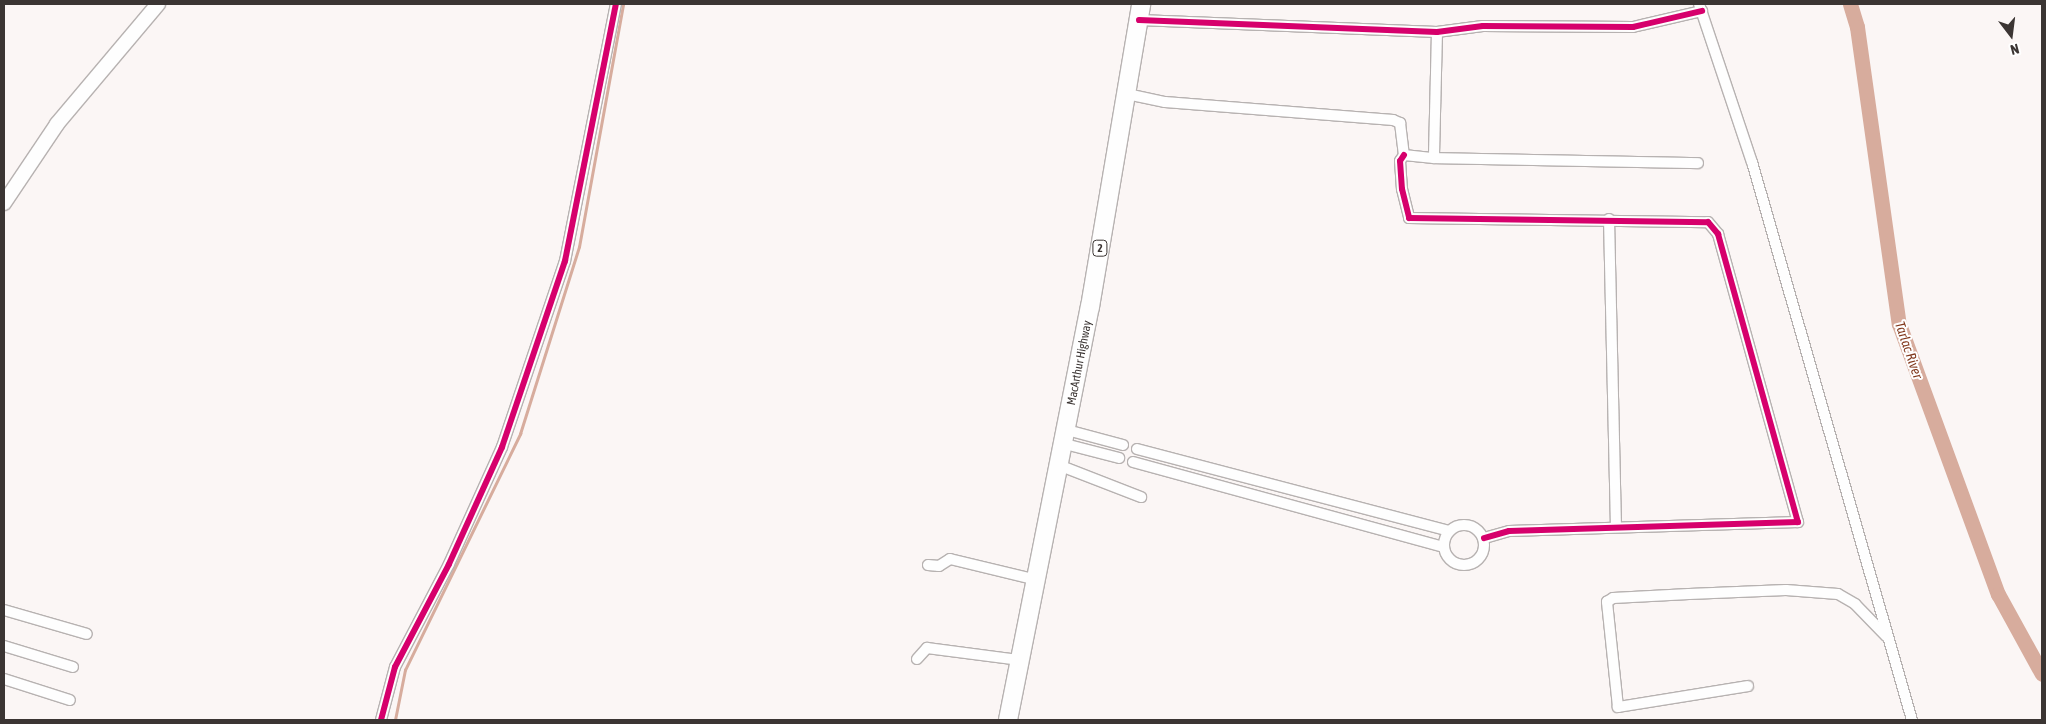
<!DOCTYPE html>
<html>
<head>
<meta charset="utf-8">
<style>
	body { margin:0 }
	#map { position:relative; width:2046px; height:724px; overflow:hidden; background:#fbf6f5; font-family:"Asap Condensed",sans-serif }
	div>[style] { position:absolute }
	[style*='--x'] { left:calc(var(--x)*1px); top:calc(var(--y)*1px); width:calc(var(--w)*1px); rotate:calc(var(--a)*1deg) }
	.stream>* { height:2.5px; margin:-1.25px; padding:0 1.25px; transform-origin:1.25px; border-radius:1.25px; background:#d7ac9d }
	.river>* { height:15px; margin:-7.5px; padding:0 7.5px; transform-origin:7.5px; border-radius:7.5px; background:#d7ac9d }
	.roads { filter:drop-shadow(1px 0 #b7b2b1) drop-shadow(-1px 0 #b7b2b1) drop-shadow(0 1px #b7b2b1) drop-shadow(0 -1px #b7b2b1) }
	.street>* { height:10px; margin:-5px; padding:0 5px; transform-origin:5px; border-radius:5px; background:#fefefe }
	.street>.ring { margin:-5px; padding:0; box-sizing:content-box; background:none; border:10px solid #fefefe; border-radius:50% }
	.secondary>* { height:14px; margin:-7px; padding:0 7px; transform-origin:7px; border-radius:7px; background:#fefefe }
	.highway>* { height:18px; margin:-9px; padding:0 9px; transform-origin:9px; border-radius:9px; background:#fefefe }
	.cycleway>* { height:6px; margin:-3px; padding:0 3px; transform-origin:3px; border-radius:3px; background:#d6006c }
	span { translate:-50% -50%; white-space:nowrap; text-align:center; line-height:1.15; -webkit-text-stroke:4px #fff; paint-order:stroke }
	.shield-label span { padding:1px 4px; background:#fff; border:1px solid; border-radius:4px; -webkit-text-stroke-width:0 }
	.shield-label { font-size:11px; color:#3b3533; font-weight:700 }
	.street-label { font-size:12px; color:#3b3533 }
	.water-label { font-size:14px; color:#81381c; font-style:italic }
	.frame { position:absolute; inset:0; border:5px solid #3b3533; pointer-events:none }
	.north { position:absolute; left:1986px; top:10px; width:50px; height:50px; -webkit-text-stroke:4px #fff; paint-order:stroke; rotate:165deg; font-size:14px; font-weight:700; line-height:20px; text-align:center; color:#3b3533 }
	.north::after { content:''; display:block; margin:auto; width:18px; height:22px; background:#3b3533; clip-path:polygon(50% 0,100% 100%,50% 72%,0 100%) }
</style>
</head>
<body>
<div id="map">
	<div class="stream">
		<i style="--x:395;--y:720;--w:51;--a:-78.7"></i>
		<i style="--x:405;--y:670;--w:263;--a:-64"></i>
		<i style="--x:520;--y:434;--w:196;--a:-72.5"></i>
		<i style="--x:579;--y:247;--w:247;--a:-79.7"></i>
	</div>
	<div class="river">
		<i style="--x:1850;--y:4;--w:24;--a:73"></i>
		<i style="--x:1857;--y:27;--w:300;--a:82"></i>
		<i style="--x:1899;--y:324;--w:288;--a:69.9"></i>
		<i style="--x:1998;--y:594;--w:91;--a:61.2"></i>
	</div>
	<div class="roads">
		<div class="street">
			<i style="--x:1699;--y:4;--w:167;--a:71.5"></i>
			<i style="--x:1752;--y:162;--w:580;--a:74"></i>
			<i style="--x:1139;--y:20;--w:298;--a:2.3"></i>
			<i style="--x:1437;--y:32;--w:46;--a:-7.4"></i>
			<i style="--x:1483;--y:26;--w:150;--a:0.4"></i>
			<i style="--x:1633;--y:27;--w:71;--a:-13.1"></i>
			<i style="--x:1437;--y:32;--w:126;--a:91.4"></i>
			<i style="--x:1434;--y:158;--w:264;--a:1.1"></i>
			<i style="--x:1127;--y:94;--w:39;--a:12"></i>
			<i style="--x:1165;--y:102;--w:229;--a:4.5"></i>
			<i style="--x:1393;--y:120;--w:8;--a:23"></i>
			<i style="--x:1400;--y:123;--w:32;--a:83"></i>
			<i style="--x:1404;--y:155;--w:30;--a:6"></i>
			<i style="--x:1404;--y:155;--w:7;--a:124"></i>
			<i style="--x:1400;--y:161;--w:28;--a:86"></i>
			<i style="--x:1402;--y:189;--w:30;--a:76"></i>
			<i style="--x:1409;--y:218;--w:299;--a:0.8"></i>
			<i style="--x:1708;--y:222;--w:16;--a:50"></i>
			<i style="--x:1718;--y:234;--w:299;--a:74.5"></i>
			<i style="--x:1798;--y:522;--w:289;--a:178.2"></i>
			<i style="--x:1509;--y:531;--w:26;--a:164"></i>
			<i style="--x:1609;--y:219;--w:308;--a:88.7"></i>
			<i style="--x:1067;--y:430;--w:58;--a:15"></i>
			<i style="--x:1065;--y:444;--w:56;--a:14.5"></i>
			<i style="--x:1137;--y:449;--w:323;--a:14.7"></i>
			<i style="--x:1133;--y:462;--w:322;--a:15.3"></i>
			<i style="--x:1061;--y:466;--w:86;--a:21.2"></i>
			<i class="ring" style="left:1444px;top:525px;width:30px;height:30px"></i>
			<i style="--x:928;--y:565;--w:11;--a:5"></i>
			<i style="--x:939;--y:566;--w:13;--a:-32"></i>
			<i style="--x:950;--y:559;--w:89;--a:13.6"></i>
			<i style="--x:4;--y:610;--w:86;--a:16.1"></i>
			<i style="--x:4;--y:646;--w:72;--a:16.9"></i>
			<i style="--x:917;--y:659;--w:15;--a:-48"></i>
			<i style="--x:927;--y:648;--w:94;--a:7.4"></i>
			<i style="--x:4;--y:679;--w:69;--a:17.7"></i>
			<i style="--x:1748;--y:686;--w:132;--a:170.8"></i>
			<i style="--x:1618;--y:707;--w:106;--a:-96"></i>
			<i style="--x:1607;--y:602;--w:7;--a:-34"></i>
			<i style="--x:1613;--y:598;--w:76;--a:-3"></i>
			<i style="--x:1689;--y:594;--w:97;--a:-2.4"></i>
			<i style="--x:1786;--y:590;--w:52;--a:4.4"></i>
			<i style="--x:1838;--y:594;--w:20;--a:30"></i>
			<i style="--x:1855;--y:604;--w:45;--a:45.9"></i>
			<i style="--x:381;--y:720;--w:55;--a:-75.2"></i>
			<i style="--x:395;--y:667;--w:116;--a:-62.3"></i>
			<i style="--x:449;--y:564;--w:128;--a:-65.6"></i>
			<i style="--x:502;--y:447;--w:196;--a:-71.3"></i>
			<i style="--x:565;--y:261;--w:262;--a:-78.8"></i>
		</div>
		<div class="secondary">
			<i style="--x:4;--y:203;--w:95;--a:-56.1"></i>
			<i style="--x:57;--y:124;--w:157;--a:-49.9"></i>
		</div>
		<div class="highway">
			<i style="--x:1008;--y:720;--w:421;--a:-78.8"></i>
			<i style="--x:1090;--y:307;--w:307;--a:-80.4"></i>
		</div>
	</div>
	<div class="cycleway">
		<i style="--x:1139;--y:20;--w:298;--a:2.3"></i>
		<i style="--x:1437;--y:32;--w:46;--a:-7.4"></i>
		<i style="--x:1483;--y:26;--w:150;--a:0.4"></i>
		<i style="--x:1633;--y:27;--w:71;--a:-13.1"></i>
		<i style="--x:1404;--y:155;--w:7;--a:124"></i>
		<i style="--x:1400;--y:161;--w:28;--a:86"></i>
		<i style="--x:1402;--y:189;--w:30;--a:76"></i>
		<i style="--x:1409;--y:218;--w:299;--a:0.8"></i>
		<i style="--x:1708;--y:222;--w:16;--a:50"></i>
		<i style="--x:1718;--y:234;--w:299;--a:74.5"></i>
		<i style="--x:1798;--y:522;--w:289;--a:178.2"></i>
		<i style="--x:1509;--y:531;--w:26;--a:164"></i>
		<i style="--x:381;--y:720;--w:55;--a:-75.2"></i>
		<i style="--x:395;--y:667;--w:116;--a:-62.3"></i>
		<i style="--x:449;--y:564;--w:128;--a:-65.6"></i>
		<i style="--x:502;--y:447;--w:196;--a:-71.3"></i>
		<i style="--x:565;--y:261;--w:262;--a:-78.8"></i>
	</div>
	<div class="shield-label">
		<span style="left:1100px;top:248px">2</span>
	</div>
	<div class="street-label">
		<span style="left:1080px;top:363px;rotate:-79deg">MacArthur Highway</span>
	</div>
	<div class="water-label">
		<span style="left:1909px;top:350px;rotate:71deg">Tarlac River</span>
	</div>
	<div class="frame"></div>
	<div class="north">N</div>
</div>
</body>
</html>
